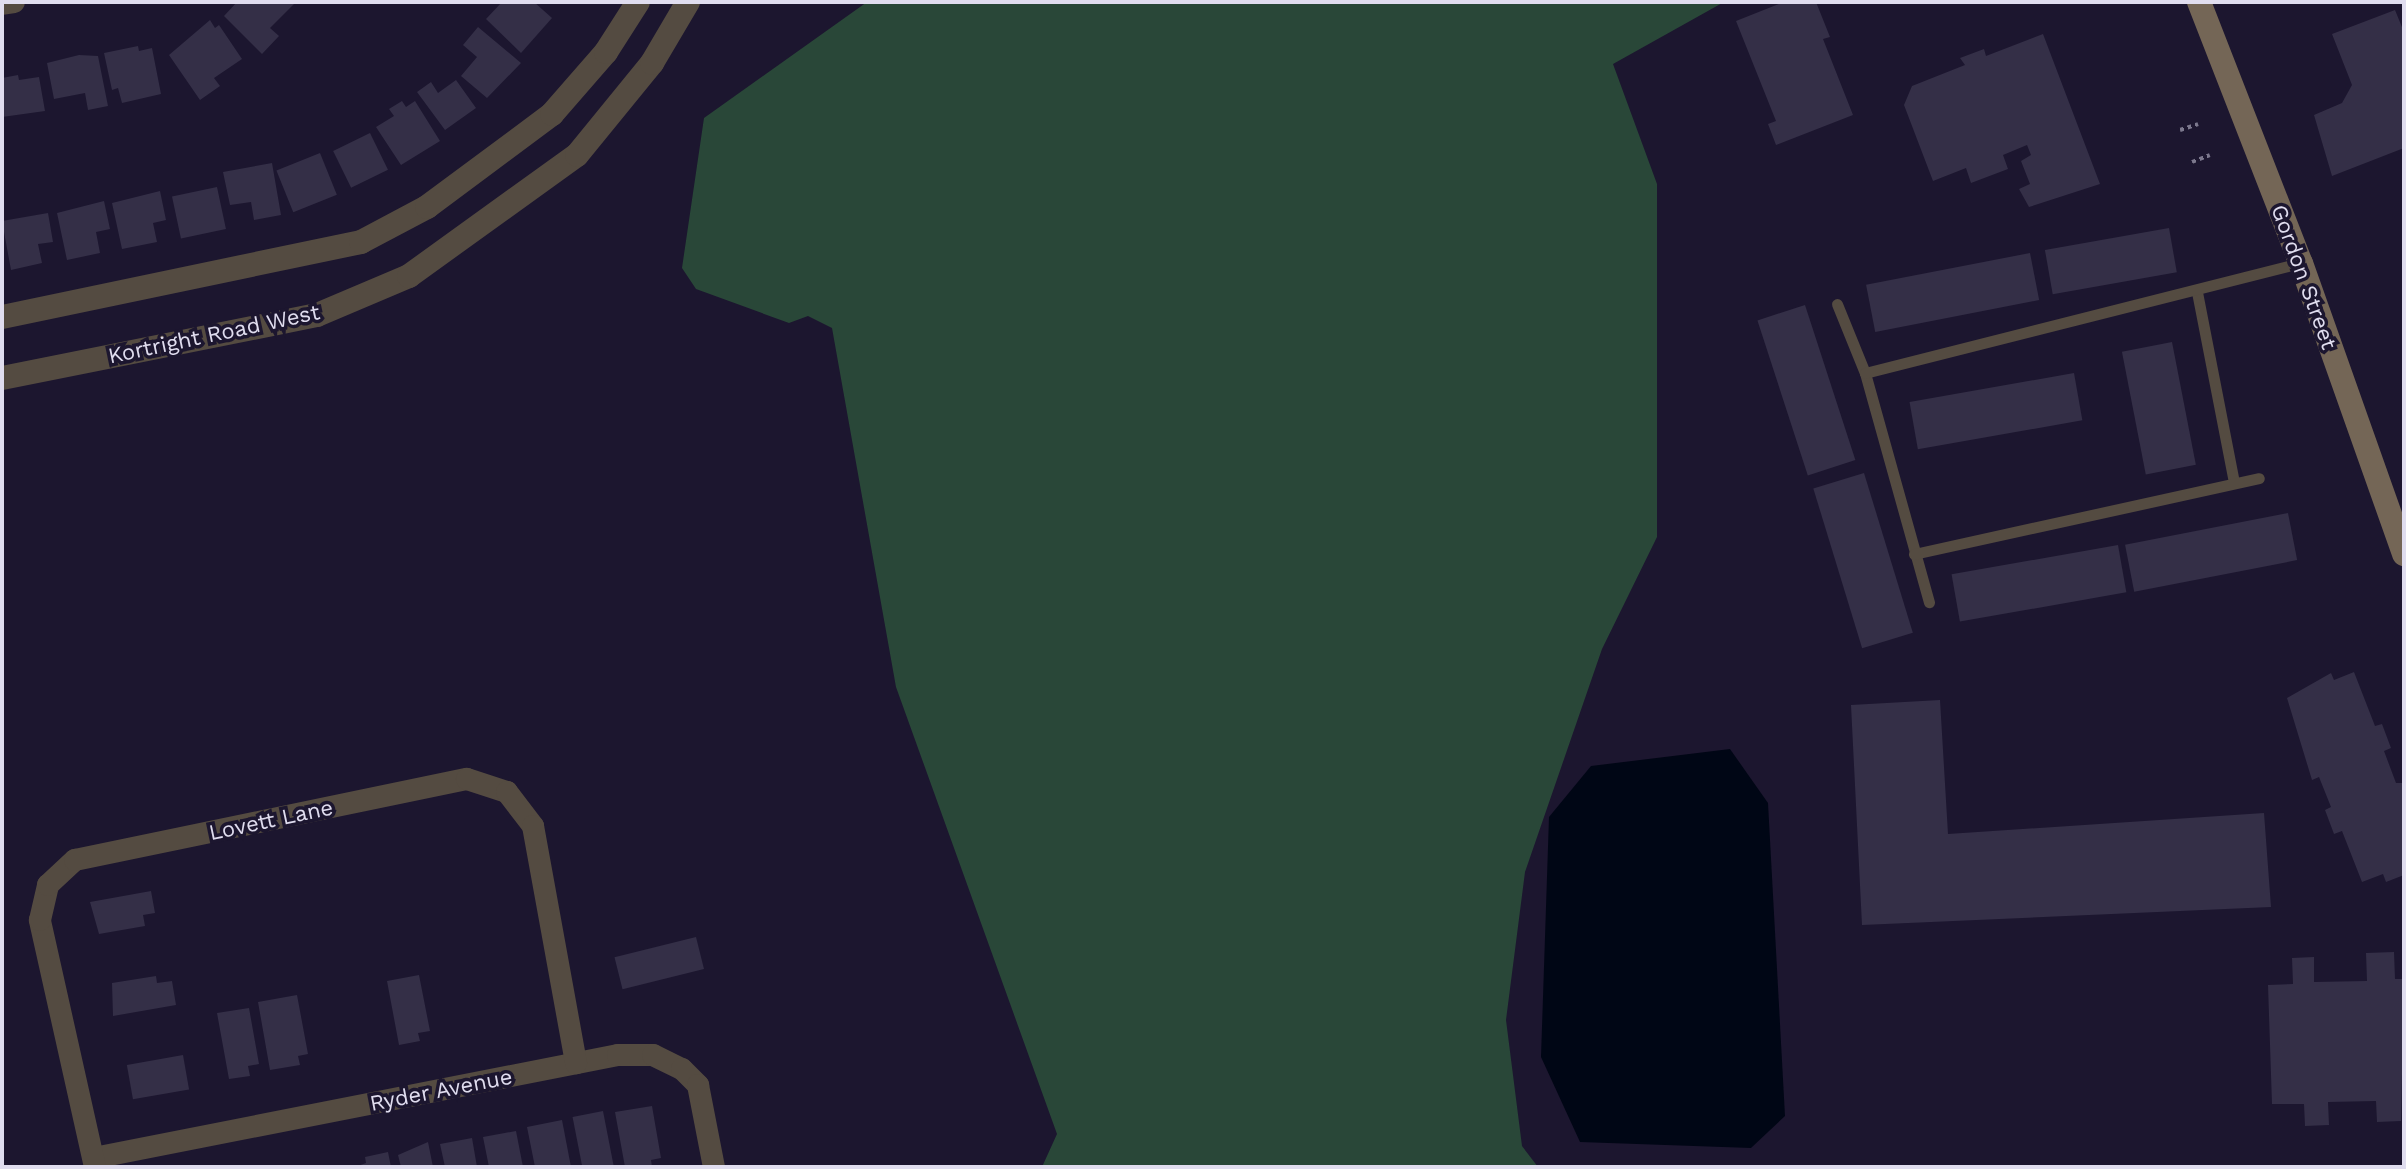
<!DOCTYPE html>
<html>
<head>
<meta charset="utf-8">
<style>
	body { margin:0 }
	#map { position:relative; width:2406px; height:1169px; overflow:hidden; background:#1c162f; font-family:"Work Sans",sans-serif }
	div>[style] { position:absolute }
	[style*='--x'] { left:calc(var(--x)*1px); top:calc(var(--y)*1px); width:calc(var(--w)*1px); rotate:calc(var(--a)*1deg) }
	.forest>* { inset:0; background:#294738 }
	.water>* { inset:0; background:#000615 }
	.building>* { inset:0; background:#342f47; transform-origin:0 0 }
	.path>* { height:4px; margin-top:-2px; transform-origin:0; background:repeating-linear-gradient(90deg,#7c788d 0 4px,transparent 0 8px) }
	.service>* { height:11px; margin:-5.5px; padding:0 5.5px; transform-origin:5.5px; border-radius:5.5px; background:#544b41 }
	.minor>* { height:22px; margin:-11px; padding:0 11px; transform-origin:11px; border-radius:11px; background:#544b41 }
	.tertiary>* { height:24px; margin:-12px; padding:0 12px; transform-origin:12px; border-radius:12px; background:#544b41 }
	.secondary>* { height:24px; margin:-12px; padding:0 12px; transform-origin:12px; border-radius:12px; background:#746656 }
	span { translate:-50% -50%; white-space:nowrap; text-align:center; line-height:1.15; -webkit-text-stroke:7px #1c162f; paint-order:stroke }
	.street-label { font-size:22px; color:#e0ddef }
	.frame { position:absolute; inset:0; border:4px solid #e0ddef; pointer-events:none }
</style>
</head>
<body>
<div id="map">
	<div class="forest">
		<i style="clip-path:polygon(867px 2px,1724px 2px,1613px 64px,1657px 184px,1657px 537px,1602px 649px,1525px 872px,1506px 1020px,1522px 1146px,1538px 1167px,1042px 1167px,1057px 1134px,896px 687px,832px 328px,808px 316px,789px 323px,696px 289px,682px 268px,704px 118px)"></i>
	</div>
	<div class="water">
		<i style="clip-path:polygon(1730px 749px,1768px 803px,1785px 1116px,1751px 1148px,1580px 1142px,1541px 1057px,1549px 817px,1591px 766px)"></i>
	</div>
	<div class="building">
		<i style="clip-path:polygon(237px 2px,296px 2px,270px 28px,279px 36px,262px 54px,224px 16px)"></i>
		<i style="clip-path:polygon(502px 2px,534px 2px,552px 18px,521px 53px,486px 19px)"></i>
		<i style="clip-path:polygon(1784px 2px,1816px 2px,1830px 37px,1823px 39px,1853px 115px,1776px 145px,1768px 124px,1776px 121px,1736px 21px)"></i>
		<i style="clip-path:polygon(2395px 10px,2404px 32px,2404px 148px,2332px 176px,2314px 115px,2342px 103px,2352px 85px,2332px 34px)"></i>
		<i style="clip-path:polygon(210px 20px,215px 28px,219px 25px,242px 59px,214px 78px,220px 86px,200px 100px,169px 55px)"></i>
		<i style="clip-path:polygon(478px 27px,521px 63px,487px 98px,461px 76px,477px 57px,463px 45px)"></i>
		<i style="clip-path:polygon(2043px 34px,2100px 184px,2029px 207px,2019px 189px,2030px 184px,2021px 161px,2031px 155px,2027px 145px,2003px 155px,2008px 169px,1971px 183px,1966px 168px,1933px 181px,1904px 105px,1912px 86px,1965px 65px,1960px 58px,1984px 49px,1986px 56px)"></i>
		<i style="clip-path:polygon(138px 46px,139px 51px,152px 48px,161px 94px,122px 103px,118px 88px,112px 90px,104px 53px)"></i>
		<i style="clip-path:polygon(79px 55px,98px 56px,108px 106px,88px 110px,85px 93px,54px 99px,47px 63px)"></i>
		<i style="clip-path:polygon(18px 75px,19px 80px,39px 77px,45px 111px,2px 117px,2px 78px)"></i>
		<i style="clip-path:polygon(456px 80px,476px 108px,445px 130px,417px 92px,431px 82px,438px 93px)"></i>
		<i style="clip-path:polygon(402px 101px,406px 107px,415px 101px,440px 141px,401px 165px,376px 127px,394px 116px,389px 109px)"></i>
		<i style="left:370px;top:133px;width:41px;height:41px;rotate:64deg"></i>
		<i style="left:320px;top:153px;width:45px;height:47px;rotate:68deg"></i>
		<i style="clip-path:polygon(272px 163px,281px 215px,254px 220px,251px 202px,230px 205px,223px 172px)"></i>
		<i style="left:217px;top:187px;width:43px;height:46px;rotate:78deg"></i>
		<i style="clip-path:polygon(160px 191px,166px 220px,153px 223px,157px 242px,122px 249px,112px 203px)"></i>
		<i style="clip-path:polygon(104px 201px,110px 229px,96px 232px,100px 253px,67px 260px,57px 213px)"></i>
		<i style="clip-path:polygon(48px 213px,53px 242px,38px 244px,42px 263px,11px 270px,2px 221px)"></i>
		<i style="left:2169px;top:228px;width:45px;height:126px;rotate:80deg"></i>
		<i style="left:2030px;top:253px;width:48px;height:167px;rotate:79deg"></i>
		<i style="left:1805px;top:305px;width:163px;height:50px;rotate:72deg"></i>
		<i style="left:2172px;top:342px;width:125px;height:51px;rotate:79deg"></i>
		<i style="left:2074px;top:373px;width:48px;height:167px;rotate:80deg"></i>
		<i style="left:1864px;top:473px;width:167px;height:53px;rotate:73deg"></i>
		<i style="left:2288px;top:513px;width:48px;height:166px;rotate:79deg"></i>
		<i style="left:2118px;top:545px;width:48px;height:169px;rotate:80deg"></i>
		<i style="clip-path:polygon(2354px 672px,2375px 726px,2382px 724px,2391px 748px,2384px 751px,2396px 783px,2404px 783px,2404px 875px,2386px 882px,2383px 874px,2362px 882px,2342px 831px,2334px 834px,2325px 810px,2331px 807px,2319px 777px,2312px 780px,2287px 698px,2331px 673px,2334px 680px)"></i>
		<i style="clip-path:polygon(1940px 700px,1948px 834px,2264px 813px,2271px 907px,1862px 925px,1851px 705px)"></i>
		<i style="clip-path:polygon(151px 891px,155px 913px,143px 915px,145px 926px,99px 934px,90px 902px)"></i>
		<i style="left:696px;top:937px;width:33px;height:84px;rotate:76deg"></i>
		<i style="clip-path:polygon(2394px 952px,2395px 979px,2404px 979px,2401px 1121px,2377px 1122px,2376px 1101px,2328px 1102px,2329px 1125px,2305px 1126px,2304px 1104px,2272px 1104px,2268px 985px,2293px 984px,2292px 958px,2314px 957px,2314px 982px,2367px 981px,2366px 953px)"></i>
		<i style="clip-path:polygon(419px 975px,430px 1031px,418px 1033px,420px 1041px,399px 1045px,387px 981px)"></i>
		<i style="clip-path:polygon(156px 976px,157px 983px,172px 981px,176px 1005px,113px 1016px,112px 983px)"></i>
		<i style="clip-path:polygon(297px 995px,308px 1054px,298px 1056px,300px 1065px,270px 1070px,258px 1002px)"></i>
		<i style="clip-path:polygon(249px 1008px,259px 1064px,248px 1066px,250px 1076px,229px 1079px,217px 1013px)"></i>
		<i style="left:183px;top:1055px;width:35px;height:57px;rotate:80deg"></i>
		<i style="clip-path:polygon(652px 1106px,661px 1158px,651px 1160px,652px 1167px,625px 1167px,615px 1112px)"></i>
		<i style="left:603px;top:1111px;width:57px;height:31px;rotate:79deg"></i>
		<i style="clip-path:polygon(562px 1120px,571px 1167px,535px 1167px,527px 1127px)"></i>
		<i style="clip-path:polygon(516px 1131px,523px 1167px,489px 1167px,483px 1137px)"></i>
		<i style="clip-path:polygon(472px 1138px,477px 1167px,445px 1167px,440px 1144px)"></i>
		<i style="clip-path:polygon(428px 1142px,433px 1167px,401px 1167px,398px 1155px)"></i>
		<i style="clip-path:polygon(388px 1152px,391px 1167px,355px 1167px,366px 1163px,365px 1157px)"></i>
	</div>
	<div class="path">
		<i style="--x:2180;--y:130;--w:19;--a:-18"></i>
		<i style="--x:2192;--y:162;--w:19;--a:-21"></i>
	</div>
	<div class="service">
		<i style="--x:2197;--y:292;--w:194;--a:79"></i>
		<i style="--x:1837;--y:304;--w:74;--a:67.9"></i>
		<i style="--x:1865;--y:373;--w:238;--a:74.4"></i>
		<i style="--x:1865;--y:373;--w:450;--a:-14.2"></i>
		<i style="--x:1914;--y:554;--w:353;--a:-12.4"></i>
	</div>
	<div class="minor">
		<i style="--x:2;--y:4;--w:12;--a:-9"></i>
		<i style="--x:94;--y:1158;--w:534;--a:-11.12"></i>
		<i style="--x:618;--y:1055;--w:35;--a:0"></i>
		<i style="--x:653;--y:1055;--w:32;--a:26"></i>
		<i style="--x:682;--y:1069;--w:23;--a:45"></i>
		<i style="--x:698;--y:1085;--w:84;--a:79"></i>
		<i style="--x:95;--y:1167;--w:253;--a:-102.6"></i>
		<i style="--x:40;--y:920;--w:36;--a:-77"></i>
		<i style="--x:48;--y:885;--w:37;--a:-43"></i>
		<i style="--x:75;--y:860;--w:400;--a:-11.7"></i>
		<i style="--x:467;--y:779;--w:42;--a:18"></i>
		<i style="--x:507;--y:792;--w:43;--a:52.6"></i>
		<i style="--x:533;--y:826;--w:241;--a:79.7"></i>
	</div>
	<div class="tertiary">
		<i style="--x:2;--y:317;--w:367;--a:-11.8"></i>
		<i style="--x:361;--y:242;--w:75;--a:-27.9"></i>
		<i style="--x:427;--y:207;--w:156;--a:-36.6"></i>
		<i style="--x:552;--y:114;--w:82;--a:-48.9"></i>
		<i style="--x:606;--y:52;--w:59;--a:-57.4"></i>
		<i style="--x:2;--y:378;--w:321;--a:-11.3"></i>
		<i style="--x:317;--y:315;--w:100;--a:-23"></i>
		<i style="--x:409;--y:276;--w:207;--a:-35.8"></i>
		<i style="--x:577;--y:155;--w:119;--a:-50.8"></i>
		<i style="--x:652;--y:63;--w:71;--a:-59.5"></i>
	</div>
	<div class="secondary">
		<i style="--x:2199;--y:2;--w:280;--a:68.7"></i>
		<i style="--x:2301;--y:263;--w:309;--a:70.5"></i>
	</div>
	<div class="street-label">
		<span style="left:2304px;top:277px;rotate:70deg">Gordon Street</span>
		<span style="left:214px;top:334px;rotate:-12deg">Kortright Road West</span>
		<span style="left:271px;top:820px;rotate:-12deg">Lovett Lane</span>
		<span style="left:441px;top:1090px;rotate:-11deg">Ryder Avenue</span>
	</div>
	<div class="frame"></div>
</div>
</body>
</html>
